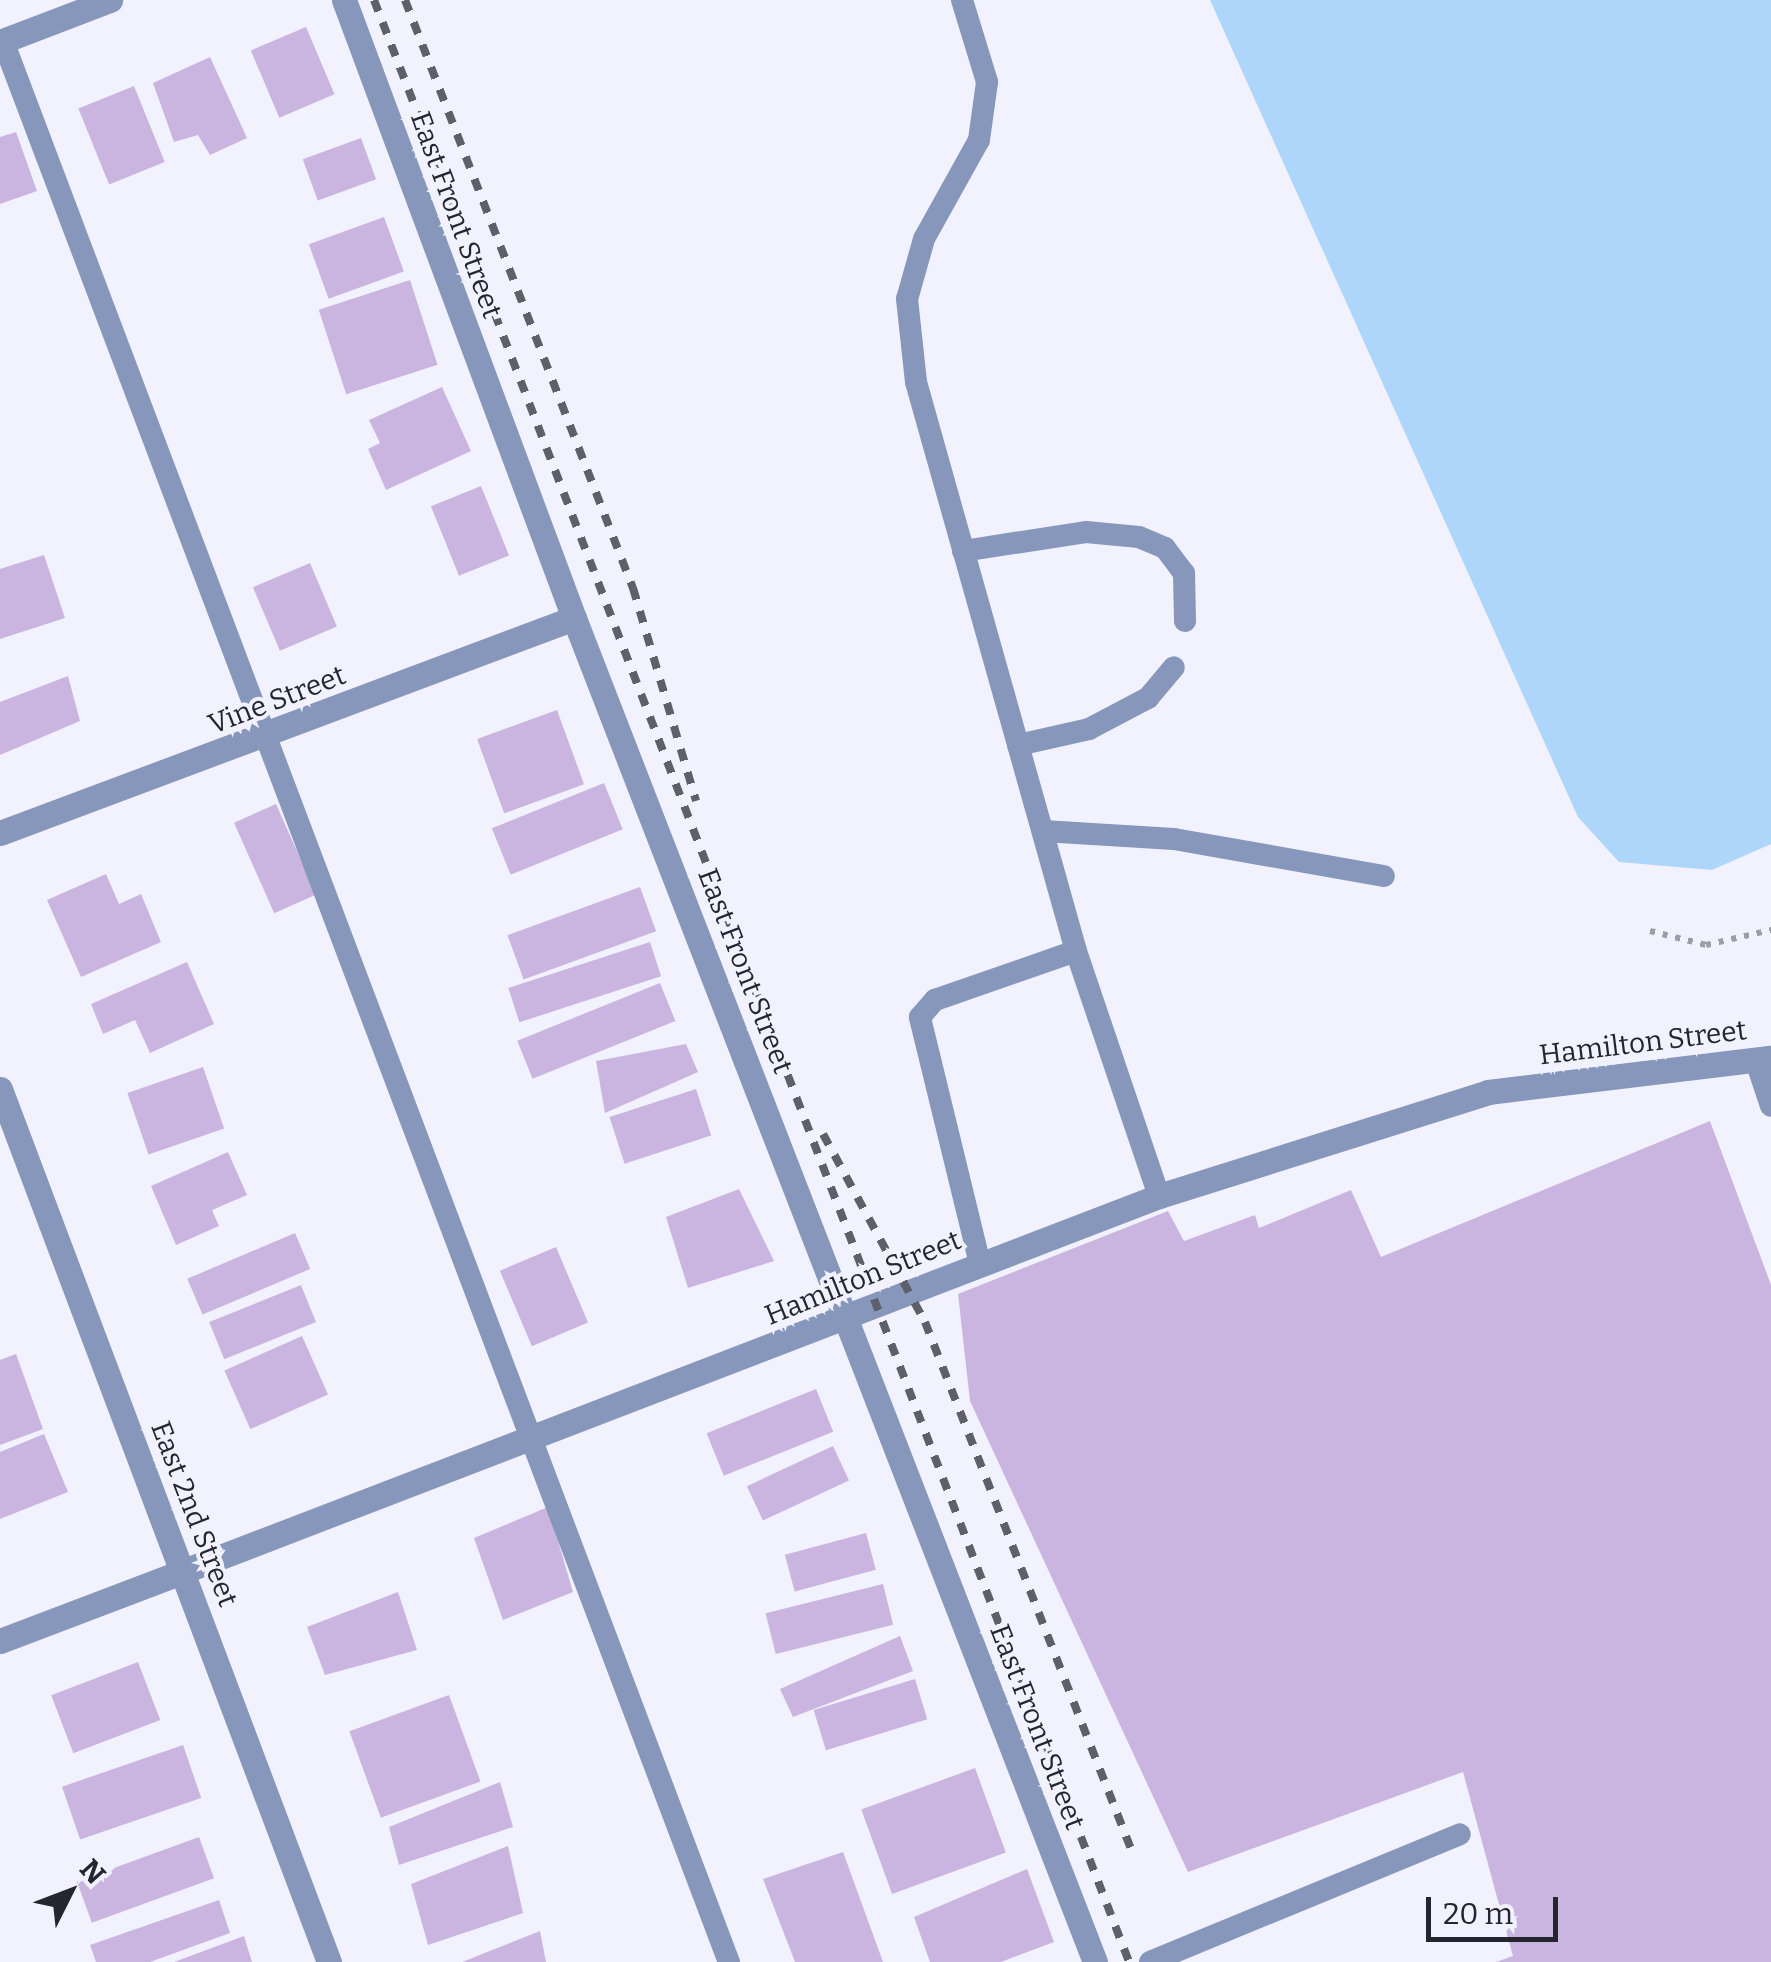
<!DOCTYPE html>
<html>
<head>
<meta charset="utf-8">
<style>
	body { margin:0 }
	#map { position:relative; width:1771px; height:1962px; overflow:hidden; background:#f2f2fe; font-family:Bitter,serif }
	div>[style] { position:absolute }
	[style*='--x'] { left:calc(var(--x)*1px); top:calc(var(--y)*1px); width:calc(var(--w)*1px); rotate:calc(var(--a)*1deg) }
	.water>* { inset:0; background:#aed5fa }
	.building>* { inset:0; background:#cab5e1; transform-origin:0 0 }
	.path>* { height:6px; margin-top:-3px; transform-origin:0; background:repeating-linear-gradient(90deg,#9d9da9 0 5px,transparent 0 13px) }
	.service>* { height:22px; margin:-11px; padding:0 11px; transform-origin:11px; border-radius:11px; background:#8797bb }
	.minor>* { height:25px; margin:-12.5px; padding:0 12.5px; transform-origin:12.5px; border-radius:12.5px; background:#8797bb }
	.tertiary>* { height:25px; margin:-12.5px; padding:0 12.5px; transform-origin:12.5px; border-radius:12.5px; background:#8797bb }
	.rail>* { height:8px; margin-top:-4px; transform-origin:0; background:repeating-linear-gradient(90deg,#5f5f6a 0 12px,transparent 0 24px) }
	span { translate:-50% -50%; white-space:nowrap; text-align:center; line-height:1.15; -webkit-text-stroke:8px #f2f2fe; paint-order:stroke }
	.street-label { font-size:28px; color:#252530 }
	.north { position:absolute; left:20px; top:1842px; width:100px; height:100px; -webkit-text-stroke:8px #f2f2fe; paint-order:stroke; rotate:48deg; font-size:28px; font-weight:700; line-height:40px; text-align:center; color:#252530 }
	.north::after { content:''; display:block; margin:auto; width:35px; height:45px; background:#252530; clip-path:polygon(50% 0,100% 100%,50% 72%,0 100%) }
	.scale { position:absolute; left:1426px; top:1897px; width:132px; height:45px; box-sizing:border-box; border:5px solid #252530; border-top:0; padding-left:12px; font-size:30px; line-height:35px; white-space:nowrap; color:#252530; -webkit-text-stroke:8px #f2f2fe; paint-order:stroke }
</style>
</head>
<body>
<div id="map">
	<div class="water">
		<i style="clip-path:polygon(1210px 0,1771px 0,1771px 844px,1712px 870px,1619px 862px,1578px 817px)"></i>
	</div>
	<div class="building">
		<i style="left:306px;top:27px;width:73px;height:60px;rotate:67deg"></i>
		<i style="clip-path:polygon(210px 57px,247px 138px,210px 155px,198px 135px,174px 142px,153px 83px)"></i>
		<i style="left:134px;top:86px;width:82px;height:60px;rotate:68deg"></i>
		<i style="clip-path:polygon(16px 132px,37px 191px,0 204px,0 137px)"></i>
		<i style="left:361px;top:138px;width:44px;height:62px;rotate:70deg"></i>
		<i style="left:384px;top:217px;width:58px;height:80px;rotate:70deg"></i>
		<i style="left:410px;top:280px;width:89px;height:96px;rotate:72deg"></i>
		<i style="clip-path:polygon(442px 387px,471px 451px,386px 490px,368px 449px,380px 443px,369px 420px)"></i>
		<i style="left:481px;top:486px;width:75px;height:54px;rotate:68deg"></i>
		<i style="clip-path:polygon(44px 555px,65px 618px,0 639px,0 569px)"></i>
		<i style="left:310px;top:563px;width:69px;height:62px;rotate:67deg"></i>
		<i style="clip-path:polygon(68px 676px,80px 721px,0 755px,0 702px)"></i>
		<i style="left:557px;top:710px;width:79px;height:85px;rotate:70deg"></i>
		<i style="left:604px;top:783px;width:50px;height:121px;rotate:68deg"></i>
		<i style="left:276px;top:804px;width:99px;height:46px;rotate:66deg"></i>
		<i style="clip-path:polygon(106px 874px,119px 904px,141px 894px,161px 942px,81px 977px,47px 900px)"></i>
		<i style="left:640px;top:887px;width:47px;height:141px;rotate:70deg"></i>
		<i style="left:650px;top:942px;width:36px;height:149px;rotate:72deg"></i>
		<i style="clip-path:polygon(187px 962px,214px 1024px,150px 1053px,135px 1020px,103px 1034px,91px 1004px)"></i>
		<i style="left:660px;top:983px;width:41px;height:154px;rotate:68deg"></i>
		<i style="clip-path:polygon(686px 1044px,698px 1072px,605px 1113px,596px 1061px)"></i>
		<i style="left:203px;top:1067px;width:65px;height:80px;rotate:71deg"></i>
		<i style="left:696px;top:1089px;width:49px;height:91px;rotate:72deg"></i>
		<i style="clip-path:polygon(1710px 1121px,1771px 1285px,1771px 1962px,1496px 1962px,1513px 1956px,1463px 1772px,1188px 1872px,970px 1401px,958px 1294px,1168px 1211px,1184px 1241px,1255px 1215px,1259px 1228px,1351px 1190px,1381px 1257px)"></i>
		<i style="clip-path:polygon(228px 1152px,247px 1195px,212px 1210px,219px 1226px,176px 1245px,151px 1186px)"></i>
		<i style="clip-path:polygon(739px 1189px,774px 1261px,688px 1288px,666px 1217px)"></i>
		<i style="left:295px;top:1233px;width:39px;height:117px;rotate:67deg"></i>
		<i style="left:556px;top:1247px;width:82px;height:61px;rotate:67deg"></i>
		<i style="left:301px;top:1285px;width:40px;height:99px;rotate:68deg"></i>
		<i style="left:302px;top:1336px;width:64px;height:85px;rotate:66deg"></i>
		<i style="clip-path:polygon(16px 1354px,43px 1429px,0 1445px,0 1360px)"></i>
		<i style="left:816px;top:1389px;width:46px;height:118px;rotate:68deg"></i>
		<i style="clip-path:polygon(44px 1434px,68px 1492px,0 1519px,0 1452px)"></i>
		<i style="left:833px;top:1446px;width:38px;height:95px;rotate:65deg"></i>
		<i style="clip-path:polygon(548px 1507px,573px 1592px,503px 1620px,474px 1538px)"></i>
		<i style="left:866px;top:1533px;width:38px;height:84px;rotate:75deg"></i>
		<i style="left:883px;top:1584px;width:42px;height:121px;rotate:76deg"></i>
		<i style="clip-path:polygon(398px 1592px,417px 1650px,325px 1675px,307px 1627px)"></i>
		<i style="clip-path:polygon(900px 1636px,913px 1671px,793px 1717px,780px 1689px)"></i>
		<i style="left:138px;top:1662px;width:62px;height:93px;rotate:69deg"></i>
		<i style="left:915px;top:1679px;width:42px;height:106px;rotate:73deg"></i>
		<i style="left:449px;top:1695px;width:92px;height:106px;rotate:70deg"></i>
		<i style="left:183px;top:1745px;width:56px;height:128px;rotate:71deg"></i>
		<i style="left:975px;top:1768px;width:90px;height:121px;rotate:70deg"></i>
		<i style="clip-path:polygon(500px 1782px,513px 1827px,399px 1865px,389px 1827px)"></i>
		<i style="left:199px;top:1837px;width:44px;height:130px;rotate:70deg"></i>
		<i style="clip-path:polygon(508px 1846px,523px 1913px,428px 1945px,411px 1884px)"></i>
		<i style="clip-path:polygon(843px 1852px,883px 1962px,795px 1962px,763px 1879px)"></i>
		<i style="clip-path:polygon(1027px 1869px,1054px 1942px,1001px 1962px,930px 1962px,914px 1917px)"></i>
		<i style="clip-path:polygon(219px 1900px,230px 1933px,150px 1962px,96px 1962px,90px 1945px)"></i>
		<i style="clip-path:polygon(540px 1931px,546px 1962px,462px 1962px)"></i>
		<i style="clip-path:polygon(244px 1936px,252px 1962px,174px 1962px)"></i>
	</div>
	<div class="path">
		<i style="--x:1650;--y:931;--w:58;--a:14"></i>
		<i style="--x:1706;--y:945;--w:67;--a:-13"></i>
	</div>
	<div class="service">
		<i style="--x:962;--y:0;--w:86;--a:73"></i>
		<i style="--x:987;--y:82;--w:59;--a:97.9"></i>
		<i style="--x:979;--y:140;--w:113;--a:119.1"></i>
		<i style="--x:924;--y:239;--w:62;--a:105.8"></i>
		<i style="--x:907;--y:299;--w:83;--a:83.8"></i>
		<i style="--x:916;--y:382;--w:591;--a:74.29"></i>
		<i style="--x:1076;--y:951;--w:259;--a:71.3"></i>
		<i style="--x:3;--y:41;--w:2054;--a:69.3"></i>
		<i style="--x:963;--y:551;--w:124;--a:-8.8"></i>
		<i style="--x:1086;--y:532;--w:53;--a:5.4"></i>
		<i style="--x:1139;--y:537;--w:28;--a:23"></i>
		<i style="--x:1165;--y:548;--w:31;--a:53"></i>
		<i style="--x:1184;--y:573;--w:48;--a:88.8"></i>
		<i style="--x:1018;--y:745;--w:73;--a:-12.7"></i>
		<i style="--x:1089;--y:729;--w:67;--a:-27.7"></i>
		<i style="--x:1148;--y:698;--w:40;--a:-50"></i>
		<i style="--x:1043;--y:831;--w:131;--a:3.5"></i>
		<i style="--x:1174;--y:839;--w:213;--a:10"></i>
		<i style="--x:1756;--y:1061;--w:47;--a:71.6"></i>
		<i style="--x:980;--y:1264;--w:254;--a:-103.7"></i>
		<i style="--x:920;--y:1017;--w:23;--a:-49"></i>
		<i style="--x:935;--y:1000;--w:149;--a:-19.2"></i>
		<i style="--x:1150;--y:1962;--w:335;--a:-22.4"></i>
	</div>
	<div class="minor">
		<i style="--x:344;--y:0;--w:659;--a:69.59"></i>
		<i style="--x:574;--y:618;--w:1441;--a:68.81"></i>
		<i style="--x:0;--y:42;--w:118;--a:-20.9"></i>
		<i style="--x:0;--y:833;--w:613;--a:-20.53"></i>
		<i style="--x:184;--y:1571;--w:1045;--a:-21.04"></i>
		<i style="--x:1159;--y:1196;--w:345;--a:-17.5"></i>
		<i style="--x:1488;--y:1092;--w:285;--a:-6.9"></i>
	</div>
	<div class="tertiary">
		<i style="--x:0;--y:1089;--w:933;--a:69.35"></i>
		<i style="--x:0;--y:1641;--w:197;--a:-20.8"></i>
	</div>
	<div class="rail">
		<i style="--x:374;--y:0;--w:2102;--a:68.95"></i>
		<i style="--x:405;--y:0;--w:631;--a:68.81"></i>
		<i style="--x:633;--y:588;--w:222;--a:73.5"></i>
		<i style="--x:823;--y:1134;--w:214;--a:61.5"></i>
		<i style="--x:925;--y:1322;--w:571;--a:68.65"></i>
	</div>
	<div class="street-label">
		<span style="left:456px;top:215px;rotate:70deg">East Front Street</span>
		<span style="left:277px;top:700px;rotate:-21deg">Vine Street</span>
		<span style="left:745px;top:971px;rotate:69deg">East Front Street</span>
		<span style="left:1643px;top:1043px;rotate:-7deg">Hamilton Street</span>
		<span style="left:863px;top:1278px;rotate:-22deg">Hamilton Street</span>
		<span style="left:194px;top:1514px;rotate:69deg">East 2nd Street</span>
		<span style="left:1037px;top:1727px;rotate:69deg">East Front Street</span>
	</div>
	<div class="north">N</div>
	<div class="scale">20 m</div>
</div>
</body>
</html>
